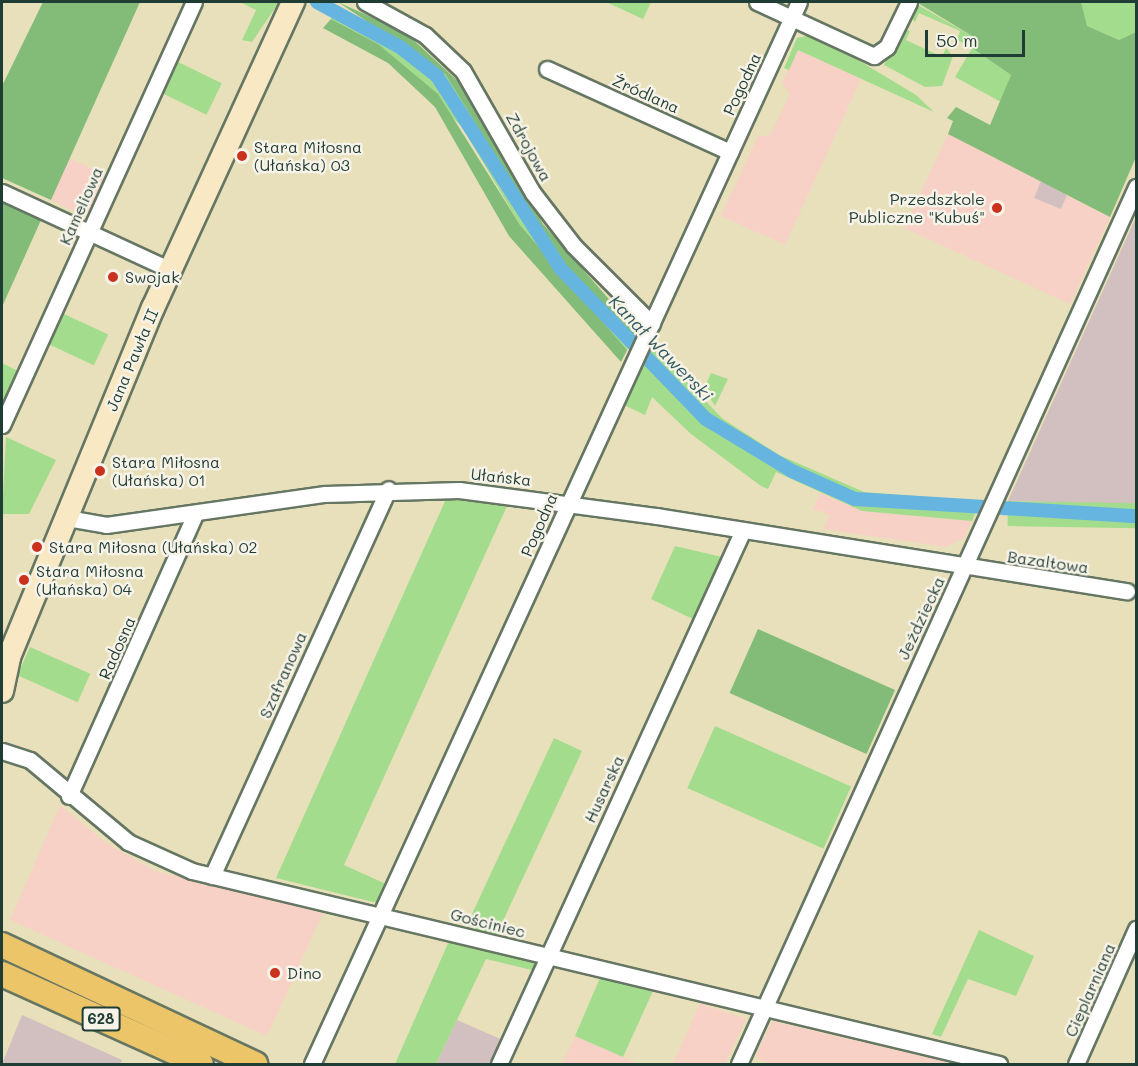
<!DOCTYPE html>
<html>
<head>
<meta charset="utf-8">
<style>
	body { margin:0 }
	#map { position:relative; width:1138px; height:1066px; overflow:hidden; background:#e8e0ba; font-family:Mali,sans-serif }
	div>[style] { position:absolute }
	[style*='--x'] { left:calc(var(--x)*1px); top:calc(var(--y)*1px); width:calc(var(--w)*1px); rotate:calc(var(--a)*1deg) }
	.built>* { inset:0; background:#f7d1c6 }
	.industrial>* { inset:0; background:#d2bfbf }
	.green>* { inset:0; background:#a4dc8d; transform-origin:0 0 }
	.forest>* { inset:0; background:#83bc78; transform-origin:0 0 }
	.canal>* { height:14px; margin:-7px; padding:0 7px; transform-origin:7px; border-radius:7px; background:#66b5e0 }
	.roads { filter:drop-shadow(2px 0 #657663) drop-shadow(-2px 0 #657663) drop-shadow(0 2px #657663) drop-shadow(0 -2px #657663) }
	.street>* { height:15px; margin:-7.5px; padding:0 7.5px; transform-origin:7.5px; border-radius:7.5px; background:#fff }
	.secondary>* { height:22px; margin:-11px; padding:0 11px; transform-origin:11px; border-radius:11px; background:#f8e8c3 }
	.primary>* { height:24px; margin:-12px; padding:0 12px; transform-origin:12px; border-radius:12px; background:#edc569 }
	.dots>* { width:16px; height:16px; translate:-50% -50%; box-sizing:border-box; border:3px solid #f7f3e8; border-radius:50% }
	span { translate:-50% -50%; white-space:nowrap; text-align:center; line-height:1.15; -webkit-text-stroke:5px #f7f3e8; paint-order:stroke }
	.shield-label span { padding:2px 4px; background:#f7f3e8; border:2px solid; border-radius:4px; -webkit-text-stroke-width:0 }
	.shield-label { font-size:15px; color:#1f3d34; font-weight:700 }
	.street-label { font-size:16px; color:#1f3d34 }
	.poi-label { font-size:16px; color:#1f3d34 }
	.left { translate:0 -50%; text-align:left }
	.right { translate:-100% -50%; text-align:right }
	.water-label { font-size:18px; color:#315b5f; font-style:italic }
	.frame { position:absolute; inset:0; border:3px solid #1f3d34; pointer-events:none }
	.scale { position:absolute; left:925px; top:30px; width:100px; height:27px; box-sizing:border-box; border:3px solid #1f3d34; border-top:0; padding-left:8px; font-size:18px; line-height:21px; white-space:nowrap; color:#1f3d34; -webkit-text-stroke:4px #f7f3e8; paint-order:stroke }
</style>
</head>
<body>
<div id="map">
	<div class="built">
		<i style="clip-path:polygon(798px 50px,861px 79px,785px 245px,721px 216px,758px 136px,770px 135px,790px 94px,782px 83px)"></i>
		<i style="clip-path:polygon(948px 134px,1041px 181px,1035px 198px,1061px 209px,1067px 195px,1110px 217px,1070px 304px,904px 228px)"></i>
		<i style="clip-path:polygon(69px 158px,106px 175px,90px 211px,80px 214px,51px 200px)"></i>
		<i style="clip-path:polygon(820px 493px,862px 511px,972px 521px,964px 538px,946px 547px,823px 529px,830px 515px,813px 509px)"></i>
		<i style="clip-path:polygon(60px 805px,106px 843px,155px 871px,323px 913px,267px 1036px,10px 920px)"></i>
		<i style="clip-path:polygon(700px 1003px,746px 1019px,725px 1064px,673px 1064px)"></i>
		<i style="clip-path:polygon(772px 1021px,955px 1064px,770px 1064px,755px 1057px)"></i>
		<i style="clip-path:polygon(575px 1036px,639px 1064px,562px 1064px)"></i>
	</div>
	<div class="industrial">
		<i style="clip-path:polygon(1041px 181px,1067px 195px,1061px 209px,1034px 198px)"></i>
		<i style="clip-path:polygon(1136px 217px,1136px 504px,1008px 501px)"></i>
		<i style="clip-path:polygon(22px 1015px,122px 1060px,120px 1064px,2px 1064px)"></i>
		<i style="clip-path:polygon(457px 1020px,505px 1041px,494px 1064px,436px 1064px)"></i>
	</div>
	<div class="green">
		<i style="clip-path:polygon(240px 2px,279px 2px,252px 42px,242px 40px,256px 10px)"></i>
		<i style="clip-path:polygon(606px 2px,651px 2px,643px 19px)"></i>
		<i style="clip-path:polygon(913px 2px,977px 39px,972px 48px,1011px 75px,1001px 102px,955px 77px,972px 48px,957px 40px,960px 31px,919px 13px,915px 22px,910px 16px)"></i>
		<i style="clip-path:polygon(1081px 2px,1136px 2px,1136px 32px,1119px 40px,1086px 26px)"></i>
		<i style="clip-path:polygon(337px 5px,408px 45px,445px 74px,559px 258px,632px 338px,627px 350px,520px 225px,462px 127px,378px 44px,331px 19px)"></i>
		<i style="clip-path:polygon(906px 30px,910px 31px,906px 40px,942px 57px,946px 48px,953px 56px,942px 86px,925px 87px,884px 65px,899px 31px)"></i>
		<i style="clip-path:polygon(815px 34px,916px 95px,934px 112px,798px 50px,789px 70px,784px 68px,797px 38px)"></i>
		<i style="left:176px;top:61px;width:51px;height:35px;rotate:26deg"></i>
		<i style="left:62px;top:313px;width:51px;height:34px;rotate:25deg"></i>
		<i style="clip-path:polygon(653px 347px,723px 419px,779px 455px,864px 492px,980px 501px,972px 521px,862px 511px,776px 472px,768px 489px,761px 486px,691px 434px,652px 397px,645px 415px,624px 405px)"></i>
		<i style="clip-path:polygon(2px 363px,18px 371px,2px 407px)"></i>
		<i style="clip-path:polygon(711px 373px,728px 379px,715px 406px,704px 389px)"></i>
		<i style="clip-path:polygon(6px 437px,56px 460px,29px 514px,2px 514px)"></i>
		<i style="clip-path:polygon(446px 499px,507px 506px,344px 865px,386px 884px,377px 903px,276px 878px)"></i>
		<i style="left:1008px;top:501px;width:128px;height:25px;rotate:1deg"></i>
		<i style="clip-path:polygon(675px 546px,726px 558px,697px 621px,651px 599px)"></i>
		<i style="left:30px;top:647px;width:66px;height:31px;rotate:24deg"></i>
		<i style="left:715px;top:726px;width:149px;height:68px;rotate:24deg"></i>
		<i style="left:554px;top:738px;width:31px;height:206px;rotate:25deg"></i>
		<i style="clip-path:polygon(979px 930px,1034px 956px,1016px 996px,968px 979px,941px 1037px,932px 1034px)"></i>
		<i style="clip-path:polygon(449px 941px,540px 963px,536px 971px,486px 959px,436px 1064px,395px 1064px)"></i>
		<i style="clip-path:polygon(600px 978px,653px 991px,623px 1057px,575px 1036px)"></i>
	</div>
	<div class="forest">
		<i style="clip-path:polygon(43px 2px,140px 2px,51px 200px,2px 178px,2px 86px)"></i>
		<i style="clip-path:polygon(338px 2px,406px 33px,462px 85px,543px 224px,636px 330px,632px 338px,559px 258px,445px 74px)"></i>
		<i style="clip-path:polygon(1081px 2px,1087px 26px,1119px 40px,1136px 32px,1136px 157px,1110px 217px,948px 134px,953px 121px,947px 118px,956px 107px,990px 125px,1011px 75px,972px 48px,977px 39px,918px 3px)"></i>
		<i style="clip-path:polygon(331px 19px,378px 44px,438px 94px,520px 225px,627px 350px,621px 362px,509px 236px,435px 107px,388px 63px,323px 28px)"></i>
		<i style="clip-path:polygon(2px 202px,41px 220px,2px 307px)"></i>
		<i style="left:758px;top:629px;width:150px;height:70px;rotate:24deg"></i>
	</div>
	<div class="canal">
		<i style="--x:317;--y:2;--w:94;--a:28.5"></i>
		<i style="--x:400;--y:47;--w:47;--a:38.1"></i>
		<i style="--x:437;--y:76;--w:229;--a:57.3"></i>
		<i style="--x:561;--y:269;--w:209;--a:46"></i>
		<i style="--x:706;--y:419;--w:100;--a:31.2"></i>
		<i style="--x:792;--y:471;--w:69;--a:24"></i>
		<i style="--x:855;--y:499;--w:282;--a:3.5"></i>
	</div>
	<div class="roads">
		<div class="street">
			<i style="--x:365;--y:2;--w:68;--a:28.8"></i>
			<i style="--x:425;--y:35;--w:52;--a:43.5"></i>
			<i style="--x:463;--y:71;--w:141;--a:60.2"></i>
			<i style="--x:533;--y:193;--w:67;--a:52.3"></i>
			<i style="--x:574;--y:246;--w:110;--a:45"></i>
			<i style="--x:757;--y:2;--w:129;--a:24.8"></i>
			<i style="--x:874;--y:56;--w:16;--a:-35"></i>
			<i style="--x:887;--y:47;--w:50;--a:-63.9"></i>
			<i style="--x:547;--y:69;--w:201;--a:24.4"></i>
			<i style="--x:2;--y:192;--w:186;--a:24.8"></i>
			<i style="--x:2;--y:425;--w:465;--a:-65.6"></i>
			<i style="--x:67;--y:518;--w:40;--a:10"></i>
			<i style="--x:106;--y:525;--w:221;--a:-8.1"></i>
			<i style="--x:325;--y:494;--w:134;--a:-1.7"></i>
			<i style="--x:459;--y:490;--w:200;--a:7.5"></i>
			<i style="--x:657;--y:516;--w:476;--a:9.1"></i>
			<i style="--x:2;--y:751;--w:29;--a:18"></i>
			<i style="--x:30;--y:760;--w:128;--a:39.9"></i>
			<i style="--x:128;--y:842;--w:70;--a:24.4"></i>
			<i style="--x:192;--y:871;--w:830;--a:13.45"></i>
			<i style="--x:69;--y:796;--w:309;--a:-65.9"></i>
			<i style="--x:212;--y:876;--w:425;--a:-65.5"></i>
			<i style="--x:312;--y:1064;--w:1168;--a:-65.37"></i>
			<i style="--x:499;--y:1064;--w:587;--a:-65.44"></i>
			<i style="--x:739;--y:1064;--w:963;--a:-65.64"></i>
			<i style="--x:1076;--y:1064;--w:148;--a:-66"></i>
		</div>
		<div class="secondary">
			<i style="--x:2;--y:691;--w:35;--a:-78"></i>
			<i style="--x:9;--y:657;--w:378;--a:-67.6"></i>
			<i style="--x:153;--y:308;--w:337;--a:-65.4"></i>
		</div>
		<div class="primary">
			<i style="--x:2;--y:945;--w:280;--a:25.2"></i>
			<i style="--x:2;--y:974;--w:218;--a:24.3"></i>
		</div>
	</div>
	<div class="dots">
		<i style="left:242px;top:156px;background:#c8321e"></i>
		<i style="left:997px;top:208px;background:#c8321e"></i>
		<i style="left:113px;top:277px;background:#c8321e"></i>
		<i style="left:100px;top:471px;background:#c8321e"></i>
		<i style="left:37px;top:547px;background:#c8321e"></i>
		<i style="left:24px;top:580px;background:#c8321e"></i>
		<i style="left:275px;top:973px;background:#c8321e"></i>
	</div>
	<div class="shield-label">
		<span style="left:101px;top:1019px">628</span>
	</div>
	<div class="street-label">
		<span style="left:742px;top:84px;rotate:-65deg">Pogodna</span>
		<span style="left:646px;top:94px;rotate:24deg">Źródlana</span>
		<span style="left:529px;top:147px;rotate:61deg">Zdrojowa</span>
		<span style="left:81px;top:206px;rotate:-66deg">Kameliowa</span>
		<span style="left:132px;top:360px;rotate:-67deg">Jana Pawła II</span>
		<span style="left:501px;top:477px;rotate:6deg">Ułańska</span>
		<span style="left:539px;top:525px;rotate:-66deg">Pogodna</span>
		<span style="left:1048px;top:562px;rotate:8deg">Bazaltowa</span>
		<span style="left:921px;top:618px;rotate:-65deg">Jeździecka</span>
		<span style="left:117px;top:648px;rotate:-66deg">Radosna</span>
		<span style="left:283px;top:675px;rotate:-66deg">Szafranowa</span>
		<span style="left:604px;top:789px;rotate:-65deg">Husarska</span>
		<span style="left:488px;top:923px;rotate:14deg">Gościniec</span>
		<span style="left:1090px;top:990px;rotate:-66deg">Cieplarniana</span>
	</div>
	<div class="poi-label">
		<span class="left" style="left:254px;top:156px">Stara Miłosna<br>(Ułańska) 03</span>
		<span class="right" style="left:985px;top:208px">Przedszkole<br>Publiczne "Kubuś"</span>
		<span class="left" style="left:125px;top:277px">Swojak</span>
		<span class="left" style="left:112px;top:471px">Stara Miłosna<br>(Ułańska) 01</span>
		<span class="left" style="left:49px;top:547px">Stara Miłosna (Ułańska) 02</span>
		<span class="left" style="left:36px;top:580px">Stara Miłosna<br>(Ułańska) 04</span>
		<span class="left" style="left:287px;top:973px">Dino</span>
	</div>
	<div class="water-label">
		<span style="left:661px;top:348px;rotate:46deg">Kanał Wawerski</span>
	</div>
	<div class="frame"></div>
	<div class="scale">50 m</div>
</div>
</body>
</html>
